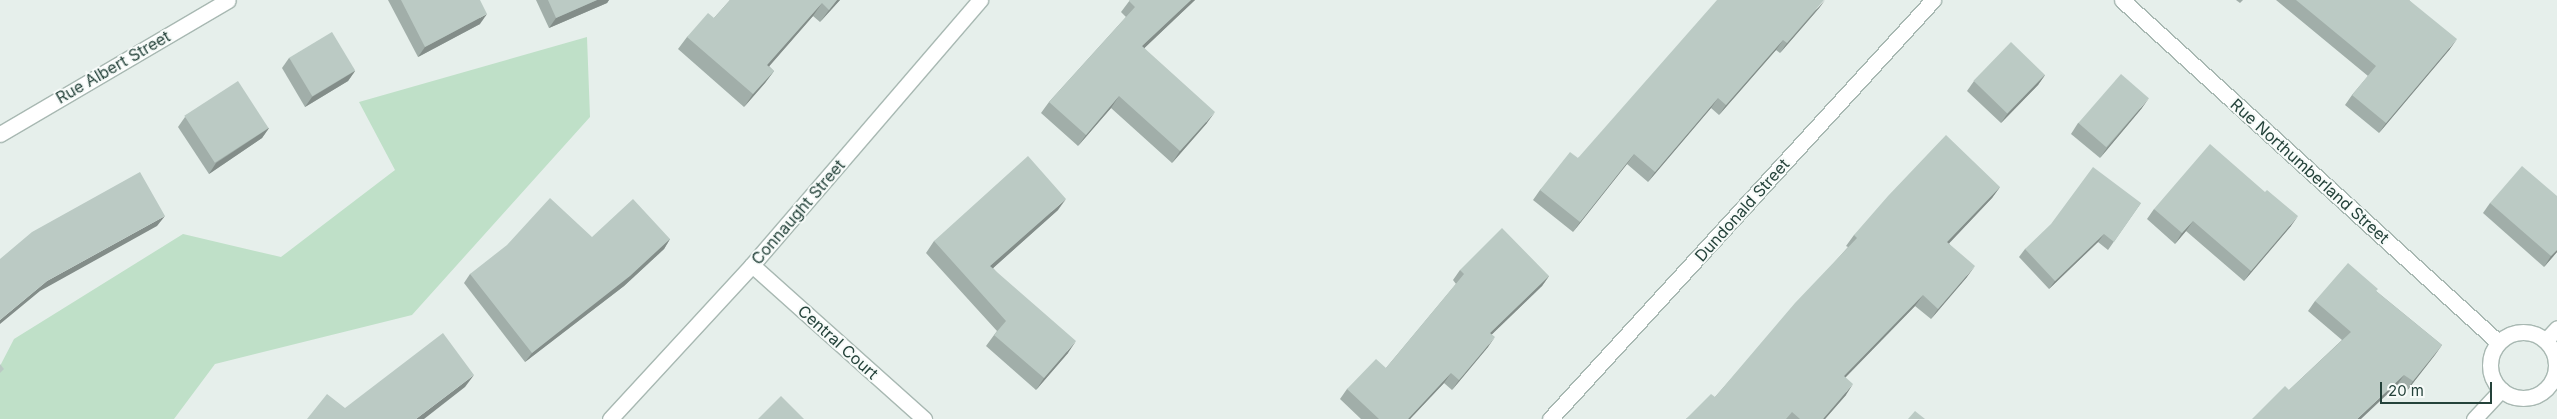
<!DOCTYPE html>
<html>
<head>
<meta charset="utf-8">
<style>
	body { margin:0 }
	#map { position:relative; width:2557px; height:419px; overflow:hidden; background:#e6efeb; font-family:Inter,sans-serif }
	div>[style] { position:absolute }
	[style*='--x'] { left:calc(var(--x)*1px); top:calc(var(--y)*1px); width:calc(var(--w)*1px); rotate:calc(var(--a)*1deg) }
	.green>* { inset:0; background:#bfe0c8 }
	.roads { filter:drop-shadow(1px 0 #a8b8b2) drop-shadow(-1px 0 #a8b8b2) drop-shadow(0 1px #a8b8b2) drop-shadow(0 -1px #a8b8b2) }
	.street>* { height:15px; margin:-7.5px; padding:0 7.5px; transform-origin:7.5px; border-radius:7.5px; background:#fff }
	.street>.ring { margin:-7.5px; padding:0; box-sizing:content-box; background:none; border:15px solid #fff; border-radius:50% }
	.secondary>* { height:15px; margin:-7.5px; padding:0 7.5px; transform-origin:7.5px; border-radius:7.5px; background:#fff }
	.wall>* { inset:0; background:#a1aea9 }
	.shaded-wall>* { inset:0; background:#838d89 }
	.building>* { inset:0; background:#bbcac4; transform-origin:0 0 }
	span { translate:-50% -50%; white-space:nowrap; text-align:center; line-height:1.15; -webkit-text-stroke:4px #f7fbf9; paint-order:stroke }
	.street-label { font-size:16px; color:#24423a }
	.scale { position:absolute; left:2380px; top:382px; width:112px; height:22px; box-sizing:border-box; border:2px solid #24423a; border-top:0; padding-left:6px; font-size:15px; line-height:18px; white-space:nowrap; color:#24423a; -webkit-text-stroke:4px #f7fbf9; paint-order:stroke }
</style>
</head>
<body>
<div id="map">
	<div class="green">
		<i style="clip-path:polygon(587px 37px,590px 117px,412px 315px,215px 364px,174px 419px,0 419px,0 366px,14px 339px,183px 234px,281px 257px,395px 170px,359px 102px)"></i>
	</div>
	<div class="roads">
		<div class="street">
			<i style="--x:2122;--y:0;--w:508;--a:42.29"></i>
			<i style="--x:0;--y:134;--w:264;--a:-30.4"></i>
			<i style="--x:752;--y:265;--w:231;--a:41.8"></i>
			<i class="ring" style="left:2490px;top:332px;width:51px;height:51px"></i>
			<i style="--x:2546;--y:340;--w:16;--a:-47"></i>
			<i style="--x:610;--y:419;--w:209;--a:-47.3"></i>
			<i style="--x:752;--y:265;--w:350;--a:-49.3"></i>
			<i style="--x:2474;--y:419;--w:40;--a:-47"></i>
		</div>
		<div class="secondary">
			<i style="--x:1550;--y:419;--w:568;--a:-47.57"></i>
		</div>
	</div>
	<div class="wall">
		<i style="clip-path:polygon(388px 0,480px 0,480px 24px,418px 57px)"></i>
		<i style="clip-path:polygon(536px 0,609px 0,607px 3px,549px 28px)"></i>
		<i style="clip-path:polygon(730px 0,840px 0,820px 22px,813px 16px,769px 66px,774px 71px,765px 83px,744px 107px,678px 49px,687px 37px,714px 18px)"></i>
		<i style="clip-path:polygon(1130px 0,1195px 0,1144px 48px,1207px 123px,1172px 163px,1111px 108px,1078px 146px,1041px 113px,1049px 102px,1126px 17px,1121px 12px)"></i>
		<i style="clip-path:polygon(2236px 0,2243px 0,2240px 3px)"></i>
		<i style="clip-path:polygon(2276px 0,2409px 0,2450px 49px,2379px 133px,2345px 105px,2352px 95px,2368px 76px)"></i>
		<i style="clip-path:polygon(1820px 7px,1780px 53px,1776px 50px,1719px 115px,1711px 108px,1648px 182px,1627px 164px,1573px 232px,1533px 200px,1540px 190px,1578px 158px)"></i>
		<i style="clip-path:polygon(289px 58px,355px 71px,348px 81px,305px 107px,282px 68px)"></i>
		<i style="clip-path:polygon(2045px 75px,2038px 85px,2001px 123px,1967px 91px,1974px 81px)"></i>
		<i style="clip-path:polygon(2142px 108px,2100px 158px,2071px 134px,2078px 123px)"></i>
		<i style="clip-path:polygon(185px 117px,269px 128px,262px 138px,209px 174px,178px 127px)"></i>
		<i style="clip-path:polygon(2000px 187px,1992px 198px,1949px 243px,1967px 277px,1931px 319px,1915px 306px,1845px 378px,1846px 395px,1825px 419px,1686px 419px,1715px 397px,1848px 247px,1846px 246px,1854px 235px)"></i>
		<i style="clip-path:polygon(2557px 196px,2557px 252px,2544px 267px,2483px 213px,2490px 203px)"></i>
		<i style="clip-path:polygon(2141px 203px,2108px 250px,2098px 242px,2049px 289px,2019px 257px,2025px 249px)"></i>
		<i style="clip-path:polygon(2154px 209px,2291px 226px,2244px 281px,2186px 231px,2175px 244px,2147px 219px)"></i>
		<i style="clip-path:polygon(1058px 210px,993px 268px,1068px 353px,1036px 390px,986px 346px,997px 331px,926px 253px,934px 241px)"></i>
		<i style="clip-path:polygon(592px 237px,670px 239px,664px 249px,624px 286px,525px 362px,464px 283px,470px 274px)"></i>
		<i style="clip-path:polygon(1460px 270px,1549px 276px,1542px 286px,1492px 334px,1488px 347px,1452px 390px,1444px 383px,1410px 419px,1361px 419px,1340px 399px,1347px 389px,1386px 368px,1456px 284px,1453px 280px)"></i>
		<i style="clip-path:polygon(2376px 291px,2442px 345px,2406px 392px,2397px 385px,2289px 390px,2342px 340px,2308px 311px,2315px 301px)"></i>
	</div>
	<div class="shaded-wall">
		<i style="clip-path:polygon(597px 0,609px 0,607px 3px,549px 28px,556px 18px)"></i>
		<i style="clip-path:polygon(837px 0,840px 0,820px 22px,829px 10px)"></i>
		<i style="clip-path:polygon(1191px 0,1195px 0,1134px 58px,1142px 46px)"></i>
		<i style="clip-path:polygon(1825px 0,1820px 7px,1780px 53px,1787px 43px)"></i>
		<i style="clip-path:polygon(822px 3px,813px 16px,759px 78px,767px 65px)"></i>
		<i style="clip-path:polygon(487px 14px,480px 24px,418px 57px,425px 47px)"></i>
		<i style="clip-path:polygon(2457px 39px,2450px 49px,2379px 133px,2386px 123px)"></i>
		<i style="clip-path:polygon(1783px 40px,1776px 50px,1719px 115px,1726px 105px)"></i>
		<i style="clip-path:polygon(355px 71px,348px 81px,305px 107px,312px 97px)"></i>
		<i style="clip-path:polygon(774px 71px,765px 83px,744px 107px,753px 94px)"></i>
		<i style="clip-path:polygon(2045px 75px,2038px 85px,2001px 123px,2008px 113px)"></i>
		<i style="clip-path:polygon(1119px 96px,1111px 108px,1078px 146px,1086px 135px)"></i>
		<i style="clip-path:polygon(1718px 98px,1711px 108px,1648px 182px,1655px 172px)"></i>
		<i style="clip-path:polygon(2149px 98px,2142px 108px,2100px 158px,2107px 148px)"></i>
		<i style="clip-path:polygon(1215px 112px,1207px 123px,1172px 163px,1180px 151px)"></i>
		<i style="clip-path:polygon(269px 128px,262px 138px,209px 174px,216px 163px)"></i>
		<i style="clip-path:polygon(1634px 154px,1627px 164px,1573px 232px,1580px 222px)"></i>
		<i style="clip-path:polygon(2000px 187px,1992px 198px,1940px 253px,1947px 242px)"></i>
		<i style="clip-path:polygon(1066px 199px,1058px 210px,982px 278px,990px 266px)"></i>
		<i style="clip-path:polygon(165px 216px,157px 226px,40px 291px,0 324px,0 320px,47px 281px)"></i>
		<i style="clip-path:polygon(2298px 216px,2291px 226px,2244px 281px,2251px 271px)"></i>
		<i style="clip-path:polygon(2193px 221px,2186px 231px,2175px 244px,2182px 233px)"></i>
		<i style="clip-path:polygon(2104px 234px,2098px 242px,2049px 289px,2055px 281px)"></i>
		<i style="clip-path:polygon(670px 239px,664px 249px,624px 286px,525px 362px,532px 353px)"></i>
		<i style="clip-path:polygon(2557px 250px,2557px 252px,2544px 267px,2551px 256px)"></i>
		<i style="clip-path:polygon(1975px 266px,1967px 277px,1931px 319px,1938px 309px)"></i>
		<i style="clip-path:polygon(1549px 276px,1542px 286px,1483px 343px,1490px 333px)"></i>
		<i style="clip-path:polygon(1923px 295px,1915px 306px,1836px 387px,1844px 376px)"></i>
		<i style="clip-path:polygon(1495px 337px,1488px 347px,1452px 390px,1459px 380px)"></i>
		<i style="clip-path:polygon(1076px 341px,1068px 353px,1036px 390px,1044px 378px)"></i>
		<i style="clip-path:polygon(2442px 345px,2435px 355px,2406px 392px,2413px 381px)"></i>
		<i style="clip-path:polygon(1451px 373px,1444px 383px,1410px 419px,1408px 419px)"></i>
		<i style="clip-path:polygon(474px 375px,465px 387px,424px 419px,416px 419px)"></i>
		<i style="clip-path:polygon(2404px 375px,2397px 385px,2361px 419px,2357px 419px)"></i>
		<i style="clip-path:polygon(1853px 384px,1846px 395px,1825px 419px,1823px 419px)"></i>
	</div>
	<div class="building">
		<i style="clip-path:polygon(401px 0,480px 0,487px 14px,425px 47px)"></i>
		<i style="clip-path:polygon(548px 0,597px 0,556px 18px)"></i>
		<i style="clip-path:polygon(730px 0,837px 0,829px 10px,822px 3px,767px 65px,774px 71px,753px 94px,687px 37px,708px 13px,714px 18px)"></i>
		<i style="clip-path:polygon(1130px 0,1191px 0,1142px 46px,1215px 112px,1180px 151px,1119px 96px,1086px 135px,1049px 102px,1135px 7px,1129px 1px)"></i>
		<i style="clip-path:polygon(1717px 0,1824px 0,1787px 43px,1783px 40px,1726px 105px,1718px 98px,1655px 172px,1634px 154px,1580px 222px,1540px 190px,1570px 152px,1578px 158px)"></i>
		<i style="clip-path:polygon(2296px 0,2409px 0,2457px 39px,2386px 123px,2352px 95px,2376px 66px)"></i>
		<i style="left:332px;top:32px;width:45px;height:50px;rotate:59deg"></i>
		<i style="left:2011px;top:42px;width:47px;height:54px;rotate:44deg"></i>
		<i style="left:2121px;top:74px;width:37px;height:65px;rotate:41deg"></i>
		<i style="left:238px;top:81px;width:56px;height:64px;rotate:57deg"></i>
		<i style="clip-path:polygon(1946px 135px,2000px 187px,1947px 242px,1975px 266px,1938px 309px,1923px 295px,1844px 376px,1853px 384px,1823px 419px,1800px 419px,1792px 412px,1786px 419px,1686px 419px,1711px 394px,1715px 397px,1795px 303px,1857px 238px,1854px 235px,1888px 196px)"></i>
		<i style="clip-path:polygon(2210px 144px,2265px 192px,2267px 190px,2298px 216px,2251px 271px,2193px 221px,2182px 233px,2154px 209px)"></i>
		<i style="clip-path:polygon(1028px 156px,1066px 199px,990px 266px,1076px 341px,1044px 378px,994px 335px,1006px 321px,934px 241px)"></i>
		<i style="clip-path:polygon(2522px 166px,2557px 196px,2557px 250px,2551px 256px,2490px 203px)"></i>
		<i style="clip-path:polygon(2093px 167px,2141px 203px,2114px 242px,2104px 234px,2055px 281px,2025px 249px,2051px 224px)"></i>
		<i style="clip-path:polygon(140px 172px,165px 216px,47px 281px,0 320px,0 259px,32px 232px)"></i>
		<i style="clip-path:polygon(550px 198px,592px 237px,633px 199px,670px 239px,630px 276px,532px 353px,470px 274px,507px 245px)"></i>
		<i style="clip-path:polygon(1502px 228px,1549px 276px,1490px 333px,1495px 337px,1459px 380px,1451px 373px,1408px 419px,1379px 419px,1347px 389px,1376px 359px,1386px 368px,1464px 274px,1460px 270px)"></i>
		<i style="clip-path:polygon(2348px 263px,2378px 289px,2376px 291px,2442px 345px,2413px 381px,2404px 375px,2357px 419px,2252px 419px,2285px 386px,2289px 390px,2351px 332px,2315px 301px)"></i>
		<i style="clip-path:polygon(443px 333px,474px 375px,416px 419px,307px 419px,327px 394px,345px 408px)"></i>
		<i style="clip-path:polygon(0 364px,4px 369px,0 373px)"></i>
		<i style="clip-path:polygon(781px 396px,804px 419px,758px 419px)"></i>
		<i style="clip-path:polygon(1915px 411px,1925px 419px,1908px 419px)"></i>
	</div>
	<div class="street-label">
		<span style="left:113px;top:67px;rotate:-30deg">Rue Albert Street</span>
		<span style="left:2310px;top:171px;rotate:42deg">Rue Northumberland Street</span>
		<span style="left:1742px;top:210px;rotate:-48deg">Dundonald Street</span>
		<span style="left:798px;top:212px;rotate:-49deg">Connaught Street</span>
		<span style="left:838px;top:342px;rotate:42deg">Central Court</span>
	</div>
	<div class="scale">20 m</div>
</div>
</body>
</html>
